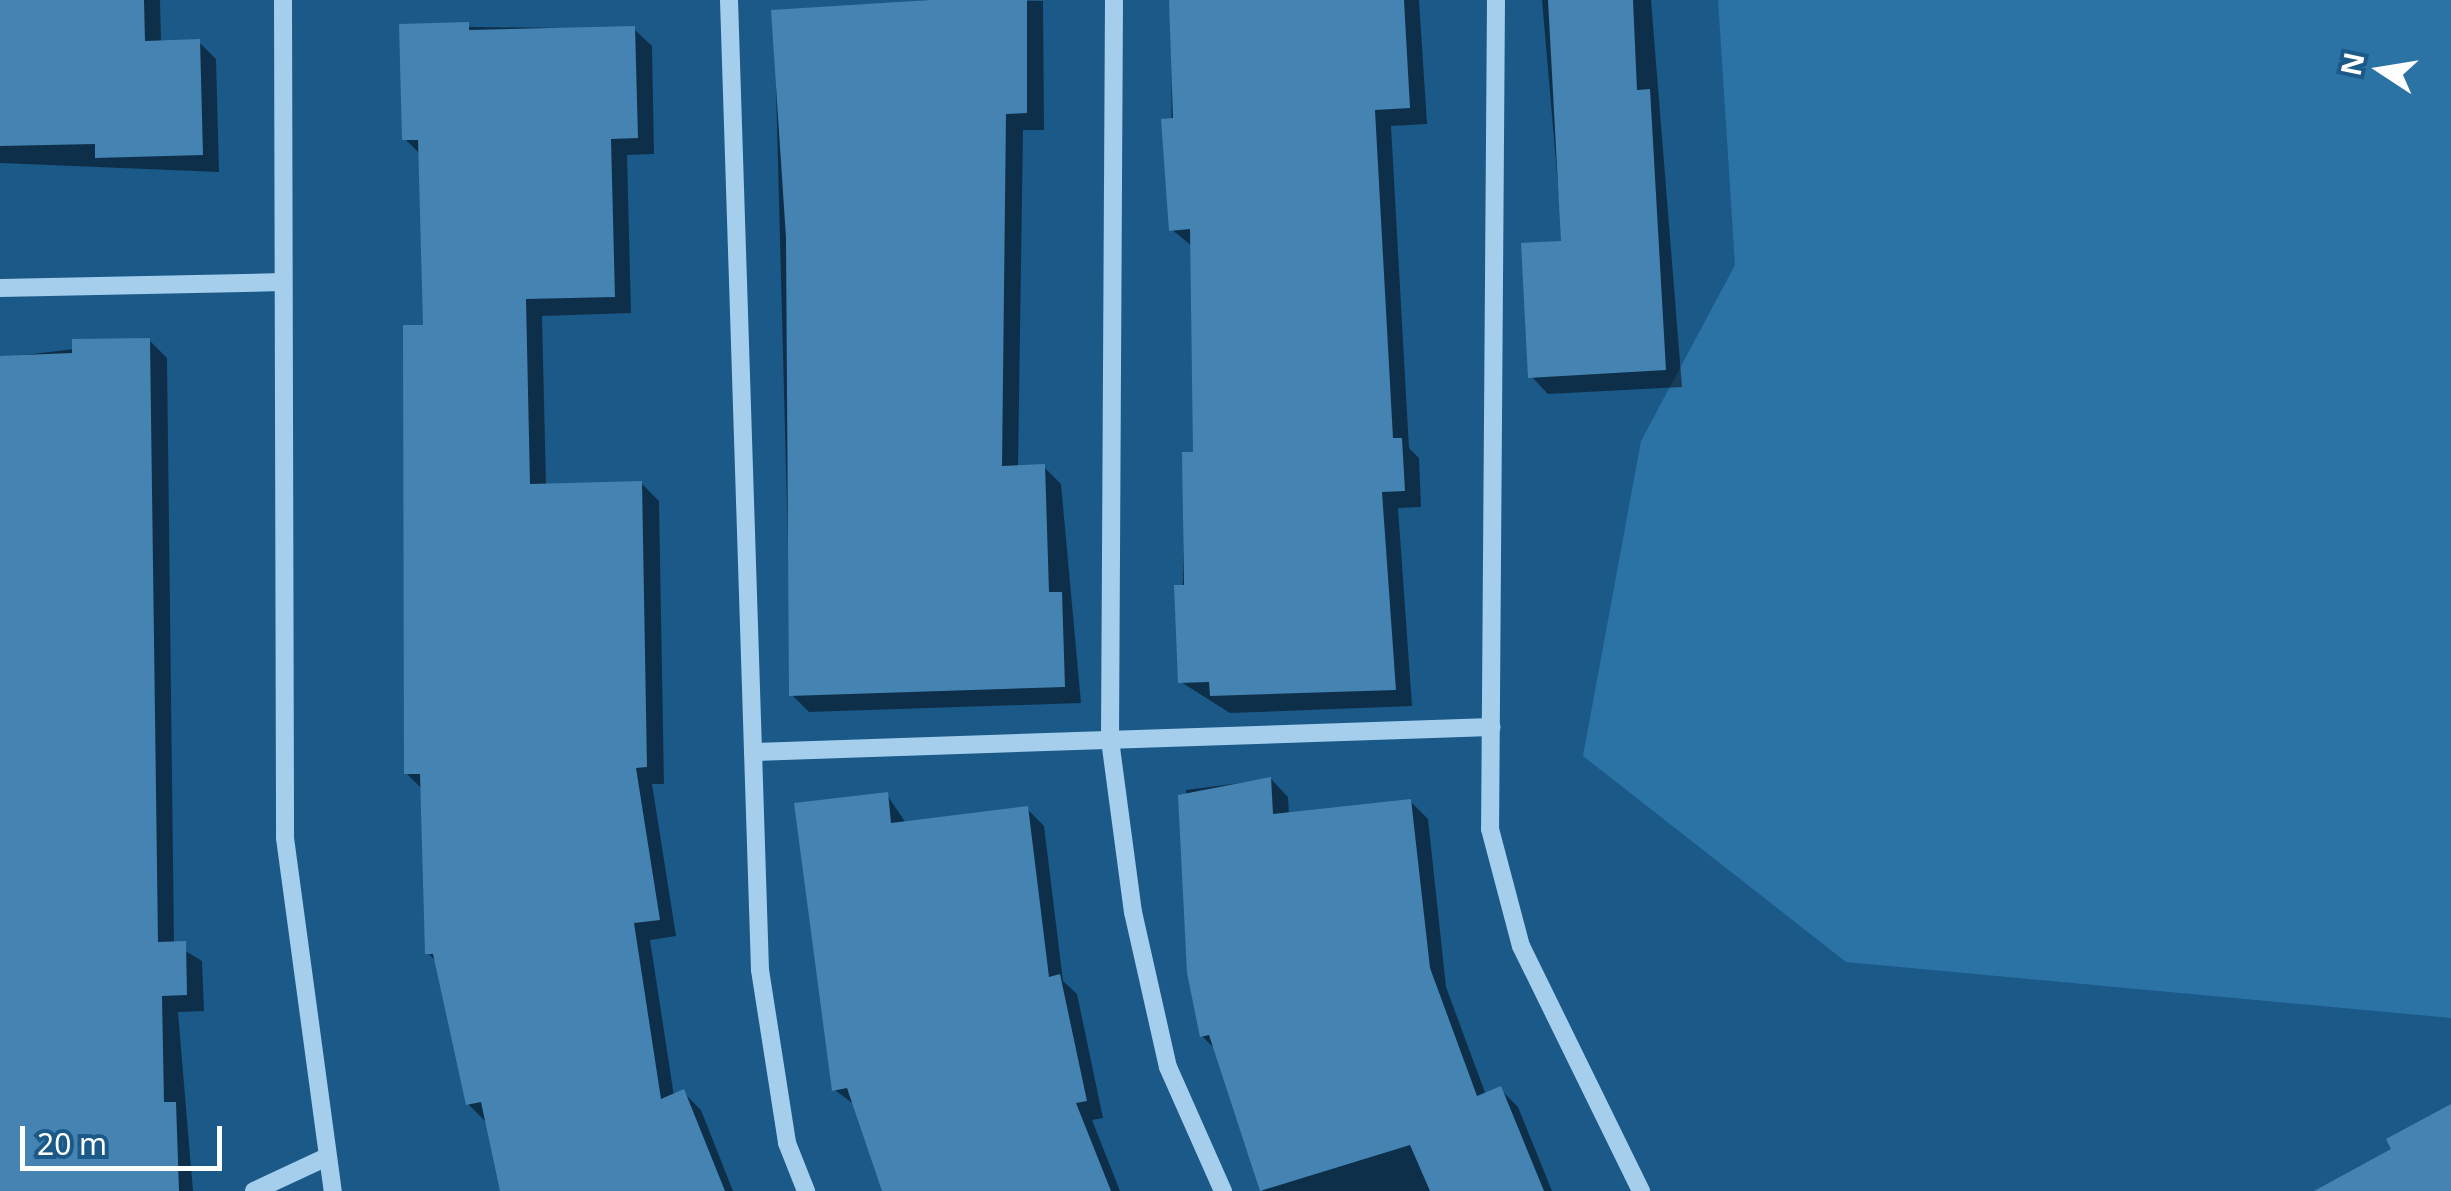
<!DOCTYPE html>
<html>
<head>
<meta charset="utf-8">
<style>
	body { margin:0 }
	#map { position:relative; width:2451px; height:1191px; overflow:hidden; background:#1b5989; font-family:"Noto Sans",sans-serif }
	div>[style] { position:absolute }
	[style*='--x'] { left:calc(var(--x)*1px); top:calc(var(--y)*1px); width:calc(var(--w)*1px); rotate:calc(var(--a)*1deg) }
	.green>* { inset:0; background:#2b72a5 }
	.shadow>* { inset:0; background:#0007 }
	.building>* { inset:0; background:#4483b2 }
	.minor>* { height:18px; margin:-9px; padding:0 9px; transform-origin:9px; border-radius:9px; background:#a4ceec }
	span { translate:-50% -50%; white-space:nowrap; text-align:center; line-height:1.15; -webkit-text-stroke:9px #1b5989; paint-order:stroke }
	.north { position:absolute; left:2331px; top:20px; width:100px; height:100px; -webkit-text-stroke:8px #1b5989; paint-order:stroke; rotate:282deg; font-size:28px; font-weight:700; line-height:40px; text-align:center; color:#fff }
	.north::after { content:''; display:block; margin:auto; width:35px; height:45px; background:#fff; clip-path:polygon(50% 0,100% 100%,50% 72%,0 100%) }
	.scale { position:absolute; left:20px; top:1126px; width:202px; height:45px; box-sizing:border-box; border:5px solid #fff; border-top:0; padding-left:12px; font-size:30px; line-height:35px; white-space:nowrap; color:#fff; -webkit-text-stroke:8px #1b5989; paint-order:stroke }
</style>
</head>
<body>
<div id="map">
	<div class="green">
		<i style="clip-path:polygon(1718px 0,2451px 0,2451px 1018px,1846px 962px,1583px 756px,1641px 441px,1735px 265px)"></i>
	</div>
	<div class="shadow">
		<i style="clip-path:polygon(0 0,160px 0,161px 43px,199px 42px,216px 59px,219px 172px,0 163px)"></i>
		<i style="clip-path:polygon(932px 0,1043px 1px,1044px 130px,1023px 130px,1018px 468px,1044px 467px,1061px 484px,1081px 703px,809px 712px,792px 695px,774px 12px)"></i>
		<i style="clip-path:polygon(1172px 0,1419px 0,1427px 124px,1391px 126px,1409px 448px,1419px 458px,1421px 507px,1398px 508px,1412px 706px,1230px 713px,1181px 682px,1185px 455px,1196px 455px,1193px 247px,1171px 229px)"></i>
		<i style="clip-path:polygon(1542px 0,1651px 0,1682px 387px,1548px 394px,1531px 376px,1563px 243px)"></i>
		<i style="clip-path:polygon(402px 26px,634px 29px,652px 46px,654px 154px,627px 155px,631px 313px,542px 316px,546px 486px,641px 483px,659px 501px,664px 784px,652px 784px,676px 936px,650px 940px,674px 1096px,683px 1092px,701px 1110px,733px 1191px,502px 1191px,486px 1122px,468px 1104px,438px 963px,428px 953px,423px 790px,406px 773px,425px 327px,421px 155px,405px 139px)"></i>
		<i style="clip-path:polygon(149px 340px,167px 358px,174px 944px,202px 961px,204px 1011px,178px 1012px,193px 1191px,0 1191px,0 358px)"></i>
		<i style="clip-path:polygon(1271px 779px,1288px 797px,1289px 815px,1410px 801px,1428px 819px,1446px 987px,1486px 1095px,1500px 1089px,1518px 1107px,1552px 1191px,1263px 1191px,1216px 1050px,1202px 1036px,1189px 972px,1186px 790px)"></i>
		<i style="clip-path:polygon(887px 795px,906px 823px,1027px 809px,1044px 826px,1063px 981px,1077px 994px,1103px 1118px,1092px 1120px,1120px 1191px,885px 1191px,856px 1106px,835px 1090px)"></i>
	</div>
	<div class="building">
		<i style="clip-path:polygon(0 0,144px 0,145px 41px,200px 39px,203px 155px,95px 158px,95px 144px,0 146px)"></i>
		<i style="clip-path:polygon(930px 0,1027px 0,1027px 113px,1006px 114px,1002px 466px,1045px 464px,1049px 592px,1062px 592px,1065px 687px,789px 696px,786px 238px,771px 10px)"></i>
		<i style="clip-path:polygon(1169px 0,1404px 0,1410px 108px,1375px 110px,1393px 438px,1402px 438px,1405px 491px,1382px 492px,1396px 690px,1210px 696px,1209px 682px,1178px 683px,1174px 585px,1184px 585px,1182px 452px,1193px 452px,1190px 229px,1169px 231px,1161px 119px,1173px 118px)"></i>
		<i style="clip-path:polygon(1548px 0,1633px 0,1637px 90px,1650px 89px,1666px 370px,1528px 378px,1521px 243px,1561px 241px)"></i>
		<i style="clip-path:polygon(469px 22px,469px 30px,635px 26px,638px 138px,611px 139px,615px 297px,526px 299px,530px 484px,642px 481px,647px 767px,636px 768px,660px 920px,634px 923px,661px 1099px,684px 1089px,725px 1191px,500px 1191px,481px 1102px,466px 1105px,433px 954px,425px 954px,420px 774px,404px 774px,403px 325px,423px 325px,418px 140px,402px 140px,399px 24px)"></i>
		<i style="clip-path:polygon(150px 338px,158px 942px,186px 941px,187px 995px,162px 996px,164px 1102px,176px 1102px,179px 1191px,0 1191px,0 356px,72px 353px,72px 339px)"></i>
		<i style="clip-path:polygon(1271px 777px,1273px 814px,1411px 799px,1430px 968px,1477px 1096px,1501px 1086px,1544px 1191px,1430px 1191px,1410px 1145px,1260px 1191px,1209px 1035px,1200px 1037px,1187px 973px,1178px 795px)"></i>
		<i style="clip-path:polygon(888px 792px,891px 823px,1028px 806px,1049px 977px,1060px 974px,1087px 1101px,1076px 1103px,1111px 1191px,882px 1191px,847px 1088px,832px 1091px,794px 803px)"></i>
		<i style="clip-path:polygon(2451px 1104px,2451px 1191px,2314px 1191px,2391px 1149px,2386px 1139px)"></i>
	</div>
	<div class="minor">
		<i style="--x:283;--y:0;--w:838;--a:89.86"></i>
		<i style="--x:285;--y:838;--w:356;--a:82.3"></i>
		<i style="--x:729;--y:0;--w:970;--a:88.17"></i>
		<i style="--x:760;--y:970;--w:175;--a:81.1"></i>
		<i style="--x:787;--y:1143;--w:52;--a:68.4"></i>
		<i style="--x:1114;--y:0;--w:740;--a:90.31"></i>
		<i style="--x:1110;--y:740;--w:174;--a:82.4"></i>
		<i style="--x:1133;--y:912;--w:159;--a:77.3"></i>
		<i style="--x:1168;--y:1067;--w:136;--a:66.1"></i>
		<i style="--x:1496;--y:0;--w:829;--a:90.41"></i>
		<i style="--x:1490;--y:829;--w:121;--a:75.2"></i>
		<i style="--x:1521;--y:946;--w:273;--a:63.9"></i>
		<i style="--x:0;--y:288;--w:283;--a:-1.2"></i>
		<i style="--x:753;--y:752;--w:739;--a:-1.94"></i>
		<i style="--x:254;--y:1191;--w:81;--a:-25"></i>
	</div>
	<div class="north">N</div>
	<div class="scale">20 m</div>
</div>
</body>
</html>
